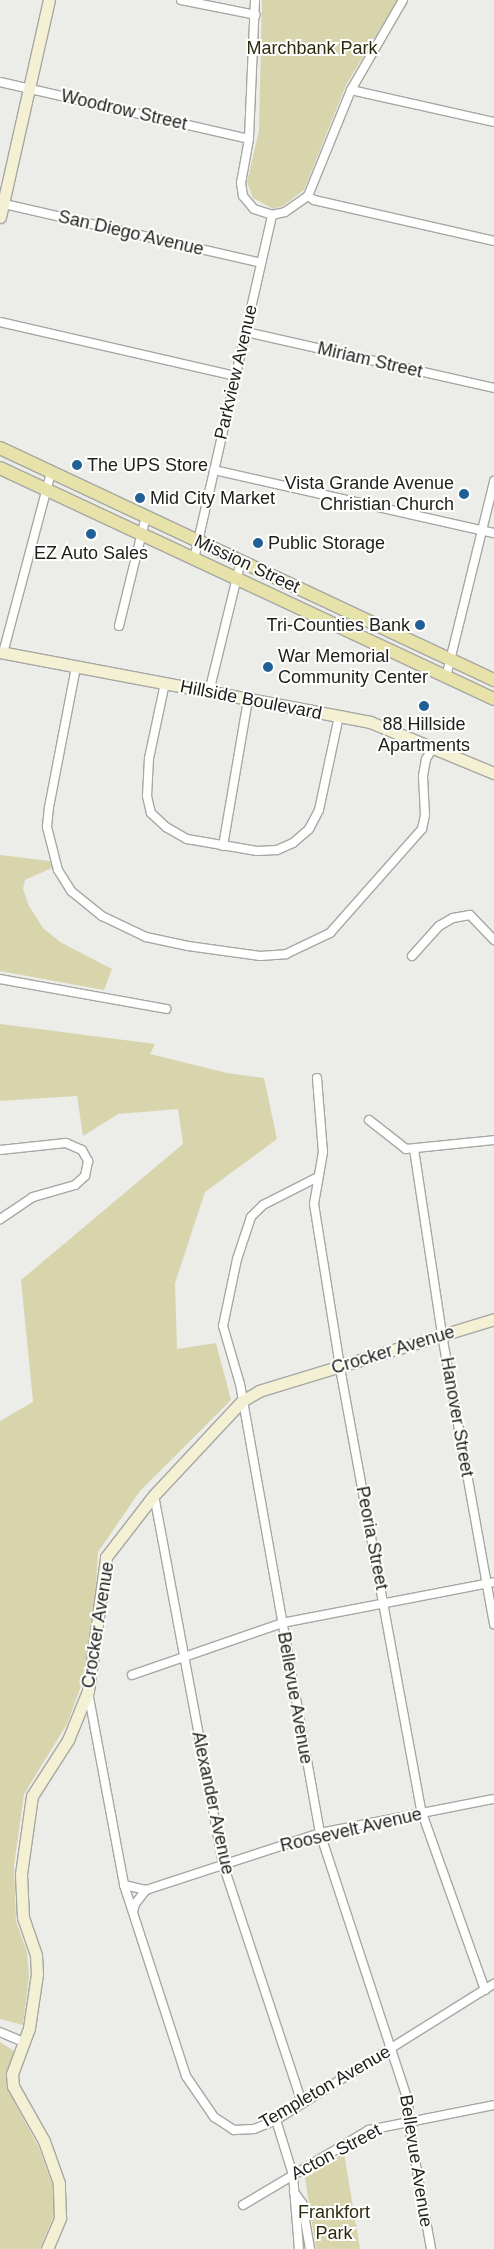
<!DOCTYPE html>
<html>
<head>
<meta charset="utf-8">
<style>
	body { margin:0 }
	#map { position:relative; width:494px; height:2249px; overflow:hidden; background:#ecece9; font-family:Helvetica,sans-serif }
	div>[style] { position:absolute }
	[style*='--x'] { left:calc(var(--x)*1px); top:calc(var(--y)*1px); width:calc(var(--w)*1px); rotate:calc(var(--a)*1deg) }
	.green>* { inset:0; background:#d8d5ad }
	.roads { filter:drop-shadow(1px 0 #a7a7a3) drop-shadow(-1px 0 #a7a7a3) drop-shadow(0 1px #a7a7a3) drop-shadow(0 -1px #a7a7a3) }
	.street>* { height:8px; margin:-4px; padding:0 4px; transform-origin:4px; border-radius:4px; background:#fff }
	.secondary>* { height:11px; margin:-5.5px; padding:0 5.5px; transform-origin:5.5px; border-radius:5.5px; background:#f3f0d4 }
	.primary>* { height:12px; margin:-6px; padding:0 6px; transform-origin:6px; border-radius:6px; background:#e7e2a9 }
	.dots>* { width:14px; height:14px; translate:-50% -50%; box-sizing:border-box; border:2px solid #fffffe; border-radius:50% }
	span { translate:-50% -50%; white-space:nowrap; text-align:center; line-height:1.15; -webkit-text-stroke:4px #fffffe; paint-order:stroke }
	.park-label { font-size:18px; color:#2d2b0f }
	.street-label { font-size:18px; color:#1e1e1d }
	.poi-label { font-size:18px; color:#1e1e1d }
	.left { translate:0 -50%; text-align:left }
	.right { translate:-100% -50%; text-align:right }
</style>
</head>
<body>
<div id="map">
	<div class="green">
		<i style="clip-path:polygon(262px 0,398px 0,346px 85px,304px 190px,283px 206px,273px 209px,253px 198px,247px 182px,259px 130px)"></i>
		<i style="clip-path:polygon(0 855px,50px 861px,54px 867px,25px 880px,23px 889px,29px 906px,43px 928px,60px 942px,112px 969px,104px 990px,0 971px)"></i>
		<i style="clip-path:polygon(0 1024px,155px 1044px,150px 1054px,227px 1073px,264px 1078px,277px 1139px,205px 1192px,175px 1283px,177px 1349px,216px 1343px,231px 1400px,140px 1491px,98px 1552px,94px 1616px,81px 1686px,67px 1724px,24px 1794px,14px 1866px,16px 1921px,27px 1952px,29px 1977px,23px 2025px,0 2019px,0 1421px,33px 1402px,21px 1280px,183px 1144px,178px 1109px,118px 1114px,83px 1136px,77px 1096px,0 1101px)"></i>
		<i style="clip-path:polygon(0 2042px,14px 2051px,6px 2086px,39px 2148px,54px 2189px,54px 2215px,40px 2249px,0 2249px)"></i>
		<i style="clip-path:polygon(344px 2153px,360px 2249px,316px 2249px,305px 2178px)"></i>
	</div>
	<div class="roads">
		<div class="street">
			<i style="--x:181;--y:0;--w:76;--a:11.3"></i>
			<i style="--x:255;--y:0;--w:139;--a:92.5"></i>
			<i style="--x:249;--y:139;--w:45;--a:100.3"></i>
			<i style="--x:241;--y:183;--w:13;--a:81"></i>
			<i style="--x:243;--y:196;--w:17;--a:50"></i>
			<i style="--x:254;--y:209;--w:19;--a:18"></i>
			<i style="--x:0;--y:82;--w:255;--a:12.9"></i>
			<i style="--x:351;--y:90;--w:147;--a:12.6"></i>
			<i style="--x:308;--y:196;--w:7;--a:34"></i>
			<i style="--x:314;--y:200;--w:185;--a:12.8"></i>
			<i style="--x:0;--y:203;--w:268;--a:12.9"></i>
			<i style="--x:272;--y:215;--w:13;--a:-13"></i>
			<i style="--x:285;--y:212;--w:28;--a:-35"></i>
			<i style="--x:308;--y:196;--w:114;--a:-67.9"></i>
			<i style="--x:351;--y:90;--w:104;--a:-60"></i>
			<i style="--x:0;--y:322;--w:241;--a:12.9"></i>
			<i style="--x:246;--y:332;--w:254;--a:12.7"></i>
			<i style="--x:214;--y:470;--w:287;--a:12.7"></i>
			<i style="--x:194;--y:559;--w:353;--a:-77.2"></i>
			<i style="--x:119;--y:626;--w:113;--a:-76.2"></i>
			<i style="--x:3;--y:653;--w:187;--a:-75.1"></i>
			<i style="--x:76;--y:667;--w:143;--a:100.9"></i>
			<i style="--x:49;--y:807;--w:20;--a:96"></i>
			<i style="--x:47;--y:827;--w:44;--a:75.7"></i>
			<i style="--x:58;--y:870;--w:25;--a:58"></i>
			<i style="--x:71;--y:891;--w:40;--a:39"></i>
			<i style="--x:102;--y:916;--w:49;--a:25.5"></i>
			<i style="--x:146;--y:937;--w:43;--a:12.1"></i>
			<i style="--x:188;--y:946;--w:73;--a:7.9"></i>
			<i style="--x:260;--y:956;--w:26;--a:-4"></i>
			<i style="--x:286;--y:954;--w:49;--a:-25.5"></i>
			<i style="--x:330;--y:933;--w:139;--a:-48.5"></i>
			<i style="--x:422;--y:829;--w:14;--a:-78"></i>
			<i style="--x:425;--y:815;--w:39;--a:-93"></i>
			<i style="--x:423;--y:776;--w:17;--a:-80"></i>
			<i style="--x:426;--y:759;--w:13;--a:-58"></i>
			<i style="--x:446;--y:677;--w:202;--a:-76.2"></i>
			<i style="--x:165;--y:683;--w:77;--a:102"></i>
			<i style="--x:149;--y:758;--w:38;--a:93"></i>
			<i style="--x:147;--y:796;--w:17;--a:77"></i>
			<i style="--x:151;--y:813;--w:21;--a:43"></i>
			<i style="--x:166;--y:827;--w:24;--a:30"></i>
			<i style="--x:187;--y:839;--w:71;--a:9.7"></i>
			<i style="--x:257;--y:851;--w:20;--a:-3"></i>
			<i style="--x:277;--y:850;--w:17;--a:-24"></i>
			<i style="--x:293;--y:843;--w:21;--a:-41"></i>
			<i style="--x:309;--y:829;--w:21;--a:-62"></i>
			<i style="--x:319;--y:810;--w:96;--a:-78"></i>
			<i style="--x:209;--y:692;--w:135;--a:-76.3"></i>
			<i style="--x:223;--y:846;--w:149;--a:-80.3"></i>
			<i style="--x:412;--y:956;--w:40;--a:-48"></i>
			<i style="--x:439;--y:926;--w:16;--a:-30"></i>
			<i style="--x:453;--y:918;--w:17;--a:-10"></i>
			<i style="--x:470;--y:915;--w:35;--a:46"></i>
			<i style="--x:0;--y:979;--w:169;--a:10.2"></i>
			<i style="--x:317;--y:1078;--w:74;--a:85.4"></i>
			<i style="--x:323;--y:1152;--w:53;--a:99.8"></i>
			<i style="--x:314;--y:1204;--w:177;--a:80.9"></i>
			<i style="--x:342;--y:1379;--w:441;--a:79.6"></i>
			<i style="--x:422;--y:1813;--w:188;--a:70.4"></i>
			<i style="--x:369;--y:1120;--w:47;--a:38.1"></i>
			<i style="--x:406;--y:1149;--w:88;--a:-5.8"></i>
			<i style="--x:414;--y:1149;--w:188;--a:81.4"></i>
			<i style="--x:442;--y:1335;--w:294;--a:79.8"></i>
			<i style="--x:0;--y:1150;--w:66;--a:-6.1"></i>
			<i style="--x:66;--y:1143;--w:17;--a:24"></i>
			<i style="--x:82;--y:1150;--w:13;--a:61"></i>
			<i style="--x:88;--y:1161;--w:15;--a:101"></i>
			<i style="--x:85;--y:1176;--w:13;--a:138"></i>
			<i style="--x:75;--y:1185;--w:44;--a:164.1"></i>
			<i style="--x:33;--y:1197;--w:40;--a:146"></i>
			<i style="--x:316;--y:1178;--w:59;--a:153"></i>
			<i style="--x:263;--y:1205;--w:17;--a:135"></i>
			<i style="--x:251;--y:1217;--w:44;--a:108.4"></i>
			<i style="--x:237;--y:1259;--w:68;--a:101.8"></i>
			<i style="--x:223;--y:1326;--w:60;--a:73.7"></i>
			<i style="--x:240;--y:1384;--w:456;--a:79.9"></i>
			<i style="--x:320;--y:1833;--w:282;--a:71.8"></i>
			<i style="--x:408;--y:2101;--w:31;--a:86"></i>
			<i style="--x:410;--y:2132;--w:119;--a:79.8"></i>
			<i style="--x:154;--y:1495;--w:375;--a:79.4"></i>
			<i style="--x:223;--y:1864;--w:252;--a:71.7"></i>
			<i style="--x:132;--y:1675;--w:159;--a:-19.1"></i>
			<i style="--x:282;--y:1623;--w:216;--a:-10.9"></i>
			<i style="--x:88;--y:1692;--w:196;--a:79.4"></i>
			<i style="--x:124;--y:1885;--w:201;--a:72"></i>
			<i style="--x:186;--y:2076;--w:50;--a:55.7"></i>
			<i style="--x:214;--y:2117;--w:24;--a:33"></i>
			<i style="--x:234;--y:2130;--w:20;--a:-3"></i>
			<i style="--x:254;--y:2129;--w:24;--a:-22"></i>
			<i style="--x:276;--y:2120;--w:257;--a:-32"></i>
			<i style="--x:124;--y:1885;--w:23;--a:13"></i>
			<i style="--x:146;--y:1890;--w:183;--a:-18.1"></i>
			<i style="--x:320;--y:1833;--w:177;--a:-11.1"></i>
			<i style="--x:133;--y:1912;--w:8;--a:-76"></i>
			<i style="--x:135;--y:1904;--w:18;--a:-52"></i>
			<i style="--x:0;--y:2032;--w:26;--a:23"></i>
			<i style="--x:276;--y:2120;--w:58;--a:72.8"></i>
			<i style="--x:293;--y:2175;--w:74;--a:85.4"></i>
			<i style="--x:294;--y:2192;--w:14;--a:54"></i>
			<i style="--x:302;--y:2203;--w:47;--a:80.1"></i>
			<i style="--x:243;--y:2205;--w:147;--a:-30.8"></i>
			<i style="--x:369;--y:2130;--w:127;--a:-11.3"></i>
		</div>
		<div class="secondary">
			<i style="--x:0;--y:217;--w:222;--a:-77.3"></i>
			<i style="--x:0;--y:652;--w:377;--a:10.7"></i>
			<i style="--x:370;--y:722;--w:134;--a:22.4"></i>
			<i style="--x:47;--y:2249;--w:34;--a:-67"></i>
			<i style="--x:60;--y:2218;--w:35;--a:-92"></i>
			<i style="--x:59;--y:2183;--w:45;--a:-109.7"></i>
			<i style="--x:44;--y:2141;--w:63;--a:-119.4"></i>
			<i style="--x:13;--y:2086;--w:12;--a:-95"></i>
			<i style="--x:12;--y:2074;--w:49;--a:-69.7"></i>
			<i style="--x:29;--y:2028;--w:55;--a:-81.6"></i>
			<i style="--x:37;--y:1974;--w:19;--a:-93"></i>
			<i style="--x:36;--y:1955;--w:39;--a:-109"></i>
			<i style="--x:23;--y:1918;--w:44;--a:-92.6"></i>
			<i style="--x:21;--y:1874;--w:79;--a:-82"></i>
			<i style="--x:32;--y:1796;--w:67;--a:-57.3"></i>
			<i style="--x:68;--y:1740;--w:53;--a:-67.8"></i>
			<i style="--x:88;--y:1691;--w:135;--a:-82.3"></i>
			<i style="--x:106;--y:1557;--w:78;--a:-52.3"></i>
			<i style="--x:154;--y:1495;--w:129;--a:-46.9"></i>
			<i style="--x:242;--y:1401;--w:20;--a:-30"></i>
			<i style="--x:259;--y:1391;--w:246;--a:-17"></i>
		</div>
		<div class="primary">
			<i style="--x:0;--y:448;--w:546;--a:25.16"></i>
			<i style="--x:0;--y:468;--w:545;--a:25.06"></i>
		</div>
	</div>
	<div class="dots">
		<i style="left:77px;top:465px;background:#206096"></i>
		<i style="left:464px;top:494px;background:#206096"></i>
		<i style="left:140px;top:498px;background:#206096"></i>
		<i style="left:91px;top:534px;background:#206096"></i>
		<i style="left:258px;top:543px;background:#206096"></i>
		<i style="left:420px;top:625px;background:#206096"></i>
		<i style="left:268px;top:667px;background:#206096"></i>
		<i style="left:424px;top:706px;background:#206096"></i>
	</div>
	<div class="park-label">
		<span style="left:312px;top:48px">Marchbank Park</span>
		<span style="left:334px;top:2223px">Frankfort<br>Park</span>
	</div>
	<div class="street-label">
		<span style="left:124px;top:110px;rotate:13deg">Woodrow Street</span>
		<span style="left:131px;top:233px;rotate:13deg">San Diego Avenue</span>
		<span style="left:370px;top:360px;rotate:13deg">Miriam Street</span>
		<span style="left:236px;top:372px;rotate:-77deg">Parkview Avenue</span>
		<span style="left:247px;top:564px;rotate:25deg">Mission Street</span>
		<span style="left:251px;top:700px;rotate:11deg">Hillside Boulevard</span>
		<span style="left:393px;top:1350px;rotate:-17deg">Crocker Avenue</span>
		<span style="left:457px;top:1417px;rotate:80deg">Hanover Street</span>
		<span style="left:372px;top:1538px;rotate:79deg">Peoria Street</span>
		<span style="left:98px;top:1625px;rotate:-81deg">Crocker Avenue</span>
		<span style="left:295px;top:1698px;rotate:80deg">Bellevue Avenue</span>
		<span style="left:213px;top:1803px;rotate:78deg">Alexander Avenue</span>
		<span style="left:351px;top:1830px;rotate:-13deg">Roosevelt Avenue</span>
		<span style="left:325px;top:2087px;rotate:-30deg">Templeton Avenue</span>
		<span style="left:336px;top:2152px;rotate:-28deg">Acton Street</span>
		<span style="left:416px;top:2161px;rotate:81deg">Bellevue Avenue</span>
	</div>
	<div class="poi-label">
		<span class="left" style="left:87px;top:465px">The UPS Store</span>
		<span class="right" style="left:454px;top:494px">Vista Grande Avenue<br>Christian Church</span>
		<span class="left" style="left:150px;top:498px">Mid City Market</span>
		<span class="left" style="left:268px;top:543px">Public Storage</span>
		<span style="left:91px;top:553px">EZ Auto Sales</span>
		<span class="right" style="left:410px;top:625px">Tri-Counties Bank</span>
		<span class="left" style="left:278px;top:667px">War Memorial<br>Community Center</span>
		<span style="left:424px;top:735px">88 Hillside<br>Apartments</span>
	</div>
</div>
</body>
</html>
